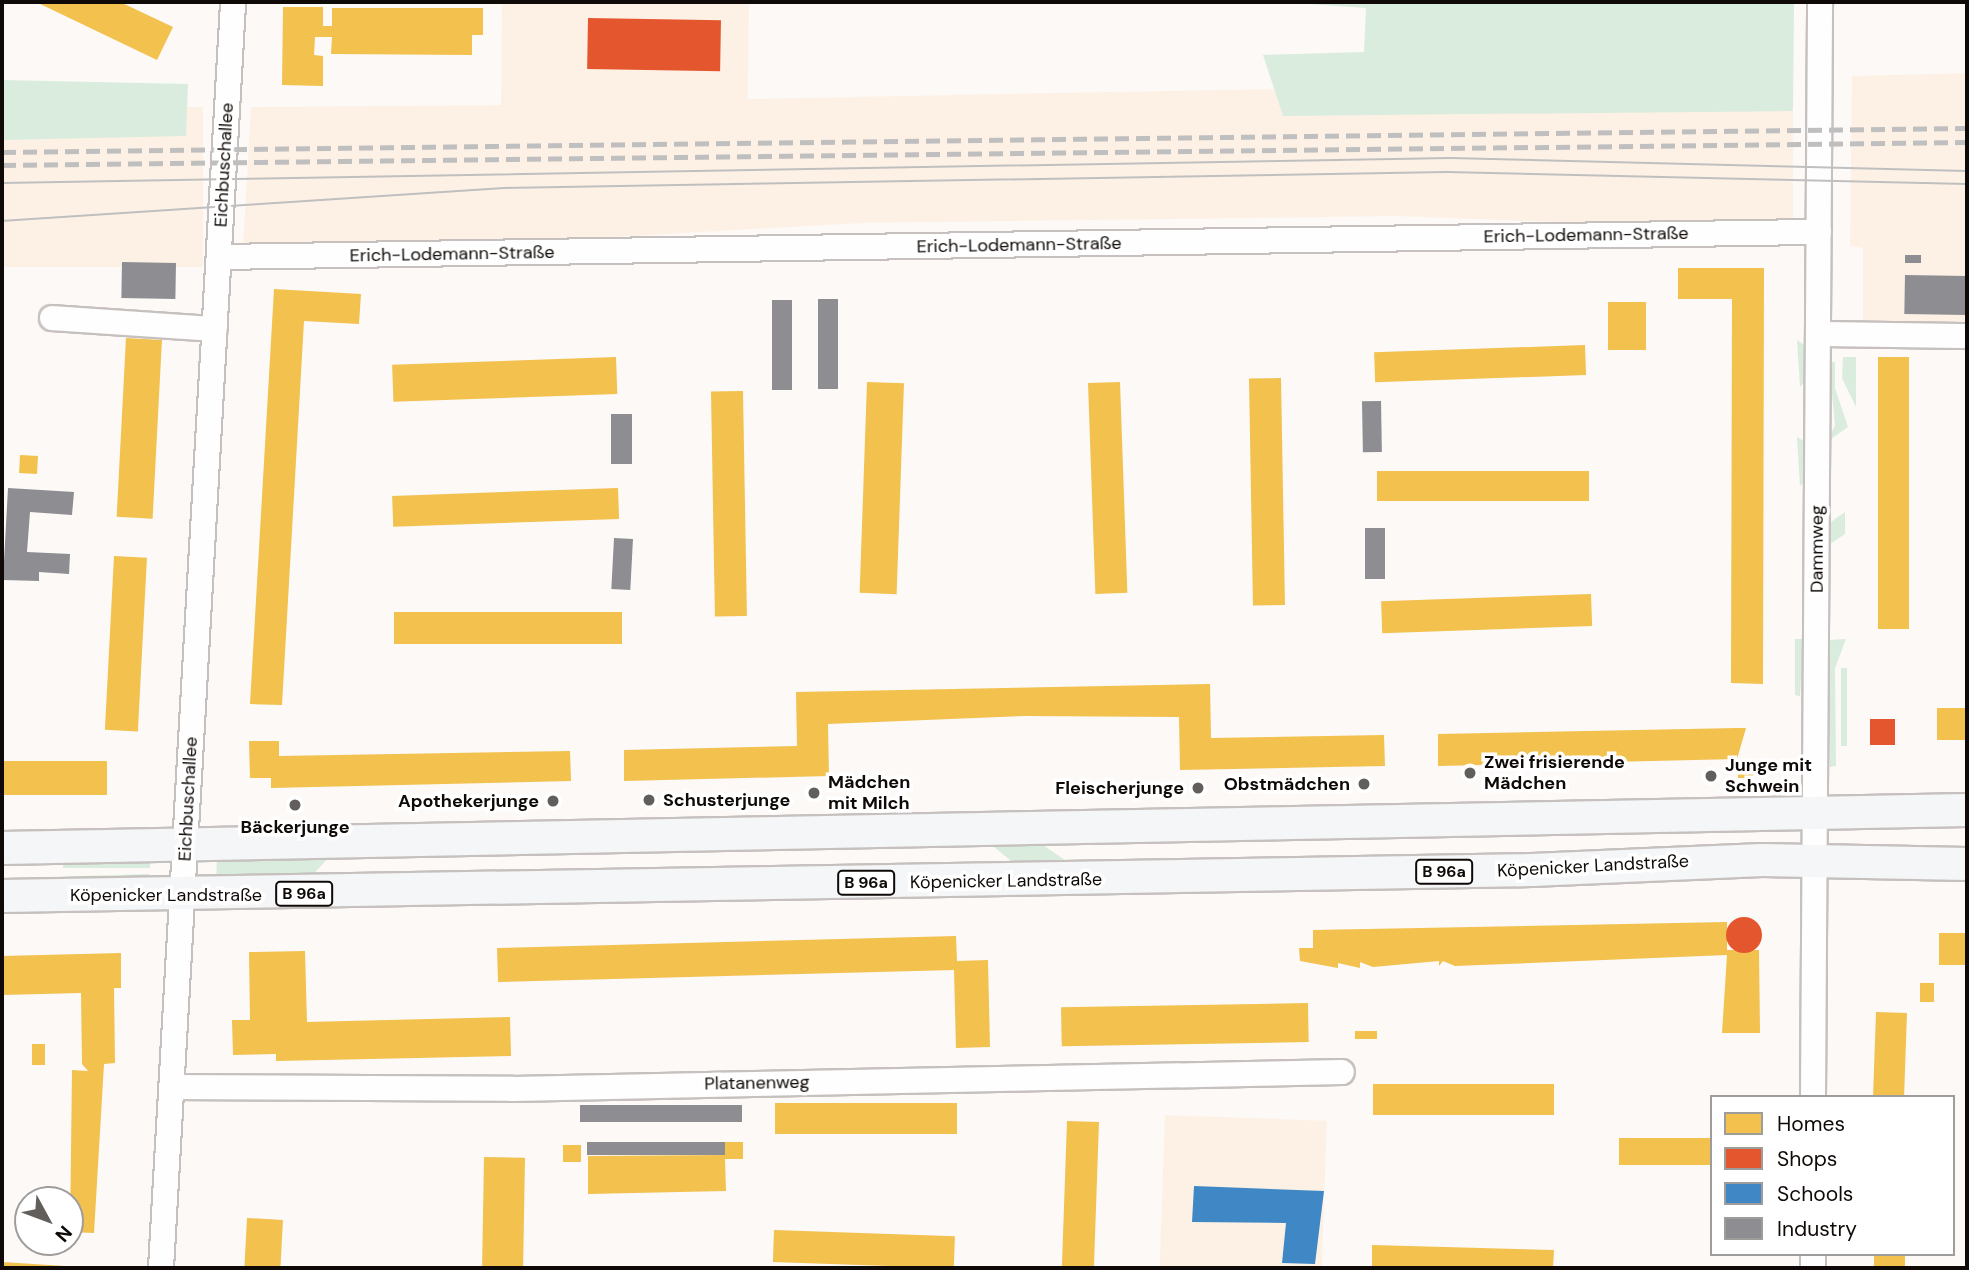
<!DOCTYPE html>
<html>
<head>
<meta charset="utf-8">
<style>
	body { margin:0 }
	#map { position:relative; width:1969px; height:1270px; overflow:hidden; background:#fcf9f7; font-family:"DM Sans",sans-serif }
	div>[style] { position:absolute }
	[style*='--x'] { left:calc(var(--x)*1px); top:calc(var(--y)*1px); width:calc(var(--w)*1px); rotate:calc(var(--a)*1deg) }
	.built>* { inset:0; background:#fdf1e5; transform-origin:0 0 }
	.green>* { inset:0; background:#daecdd; transform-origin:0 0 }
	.homes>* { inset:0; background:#f2c14e; transform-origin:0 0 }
	.shops>* { inset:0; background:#e4572e; transform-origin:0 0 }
	.round { border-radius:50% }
	.schools>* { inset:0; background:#3f88c5 }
	.industry>* { inset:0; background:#8d8d92; transform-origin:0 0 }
	.roads { filter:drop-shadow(2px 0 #c6c1be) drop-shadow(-2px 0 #c6c1be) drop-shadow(0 2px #c6c1be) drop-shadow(0 -2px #c6c1be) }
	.minor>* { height:24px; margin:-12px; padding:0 12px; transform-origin:12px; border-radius:12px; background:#fffefe }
	.major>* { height:32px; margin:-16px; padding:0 16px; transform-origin:16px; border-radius:16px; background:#f5f6f8 }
	.tram>* { height:2px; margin:-1px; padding:0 1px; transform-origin:1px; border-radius:1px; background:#c0bfbf }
	.rail>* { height:5px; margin-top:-2.5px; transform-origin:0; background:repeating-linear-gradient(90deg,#c0bfbf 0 14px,transparent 0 21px) }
	.dots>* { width:19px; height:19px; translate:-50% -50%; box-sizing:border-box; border:4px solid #fff; border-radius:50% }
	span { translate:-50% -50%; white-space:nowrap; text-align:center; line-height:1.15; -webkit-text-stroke:7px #fff; paint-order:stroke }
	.shield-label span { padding:2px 5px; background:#fff; border:2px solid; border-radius:5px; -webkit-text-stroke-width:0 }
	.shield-label { font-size:16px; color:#0f0a07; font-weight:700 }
	.street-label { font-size:18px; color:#0f0a07 }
	.poi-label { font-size:18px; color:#0f0a07; font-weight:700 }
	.left { translate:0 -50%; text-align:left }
	.right { translate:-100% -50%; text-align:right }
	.frame { position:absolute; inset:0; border:4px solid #0f0a07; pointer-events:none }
	.legend { position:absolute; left:1710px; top:1095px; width:245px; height:161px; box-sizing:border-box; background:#fff; border:2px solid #9f9d9c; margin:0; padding:9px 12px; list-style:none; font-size:21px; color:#0f0a07 }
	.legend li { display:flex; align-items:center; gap:14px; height:35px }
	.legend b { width:35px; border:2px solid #9f9d9c }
	.north { position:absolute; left:14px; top:1186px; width:70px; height:70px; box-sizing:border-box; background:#fff; border:2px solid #9f9d9c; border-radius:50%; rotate:131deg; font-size:19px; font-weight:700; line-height:28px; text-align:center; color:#0f0a07 }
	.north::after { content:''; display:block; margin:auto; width:24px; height:32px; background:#625e5b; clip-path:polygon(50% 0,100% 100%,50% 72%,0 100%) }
</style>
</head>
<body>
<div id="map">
	<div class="built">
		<i style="clip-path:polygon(502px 2px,749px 2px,748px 99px,1793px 79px,1793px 220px,1608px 224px,1397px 216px,862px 223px,488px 244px,243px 248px,251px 107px,501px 105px)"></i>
		<i style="clip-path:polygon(1967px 73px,1967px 322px,1863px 321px,1863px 248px,1850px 246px,1852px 76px)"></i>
		<i style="left:2px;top:107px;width:201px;height:160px"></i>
		<i style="left:1165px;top:1115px;width:162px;height:153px;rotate:2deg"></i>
	</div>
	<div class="green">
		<i style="clip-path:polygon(1281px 2px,1794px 2px,1793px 111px,1283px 116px,1263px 55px,1364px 52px,1366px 8px)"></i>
		<i style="clip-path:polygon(2px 80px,188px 84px,186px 136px,2px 140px)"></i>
		<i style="clip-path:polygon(1797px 340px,1807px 347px,1806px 380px,1800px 387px)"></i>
		<i style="clip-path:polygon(1843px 357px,1856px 357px,1856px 407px,1842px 378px)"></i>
		<i style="clip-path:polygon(1829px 362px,1835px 362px,1835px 388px,1848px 427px,1828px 441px,1835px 425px)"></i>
		<i style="clip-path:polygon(1797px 437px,1806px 442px,1806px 481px,1800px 486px)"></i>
		<i style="clip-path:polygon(1845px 512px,1845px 534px,1827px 546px,1828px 524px)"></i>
		<i style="clip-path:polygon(1795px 639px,1803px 639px,1800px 696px,1795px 695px)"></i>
		<i style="clip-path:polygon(1846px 639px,1835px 668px,1836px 766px,1830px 767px,1828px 640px)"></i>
		<i style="left:1841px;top:668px;width:6px;height:78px"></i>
		<i style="clip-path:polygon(1037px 841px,1071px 864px,1020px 868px,988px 842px)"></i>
		<i style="clip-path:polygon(330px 856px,307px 881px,216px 883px,217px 857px)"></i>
		<i style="left:150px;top:859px;width:9px;height:87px;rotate:90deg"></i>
		<i style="clip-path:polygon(149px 874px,149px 885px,40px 887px,49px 877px)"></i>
	</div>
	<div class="homes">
		<i style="clip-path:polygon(36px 2px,120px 2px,173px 27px,157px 60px)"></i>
		<i style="clip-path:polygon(283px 7px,323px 7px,323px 26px,332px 26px,332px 8px,483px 8px,483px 35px,472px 35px,472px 55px,331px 54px,332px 37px,315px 37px,314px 55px,323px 56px,323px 86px,282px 85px)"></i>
		<i style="clip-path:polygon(1678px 268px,1764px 268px,1763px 684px,1731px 683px,1732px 299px,1678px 299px)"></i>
		<i style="clip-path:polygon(274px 289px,361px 294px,359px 324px,304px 321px,282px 705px,250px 704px)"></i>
		<i style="left:1608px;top:302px;width:38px;height:48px"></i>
		<i style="left:126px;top:338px;width:36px;height:179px;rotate:3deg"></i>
		<i style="left:1585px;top:345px;width:30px;height:211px;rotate:88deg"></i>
		<i style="left:616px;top:357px;width:37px;height:224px;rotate:88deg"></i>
		<i style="left:1878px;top:357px;width:31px;height:272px"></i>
		<i style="left:1281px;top:378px;width:227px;height:32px;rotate:89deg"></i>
		<i style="left:867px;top:382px;width:37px;height:211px;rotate:2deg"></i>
		<i style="left:1120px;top:382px;width:211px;height:32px;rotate:88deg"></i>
		<i style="left:743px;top:391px;width:225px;height:32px;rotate:89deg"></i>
		<i style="left:20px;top:455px;width:18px;height:18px;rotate:3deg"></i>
		<i style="left:1589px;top:471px;width:30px;height:212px;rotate:90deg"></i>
		<i style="left:618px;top:488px;width:31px;height:226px;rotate:88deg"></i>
		<i style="left:114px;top:556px;width:33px;height:174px;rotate:3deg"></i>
		<i style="left:1591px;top:594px;width:32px;height:210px;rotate:88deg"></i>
		<i style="left:622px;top:612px;width:32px;height:228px;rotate:90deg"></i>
		<i style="clip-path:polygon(1210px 684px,1211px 738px,1384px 735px,1385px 766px,1180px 770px,1179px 717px,1025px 716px,828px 724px,829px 776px,624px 781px,624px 750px,797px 746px,796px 692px)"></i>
		<i style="left:1937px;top:708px;width:30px;height:32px"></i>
		<i style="clip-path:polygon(1737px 728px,1746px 728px,1737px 759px,1438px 766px,1438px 734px)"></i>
		<i style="clip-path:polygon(249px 741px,279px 741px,279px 756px,570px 751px,571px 781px,271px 788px,271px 778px,250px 778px)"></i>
		<i style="left:107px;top:761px;width:34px;height:105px;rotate:90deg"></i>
		<i style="left:1738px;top:771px;width:15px;height:7px"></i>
		<i style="clip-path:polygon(1727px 922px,1727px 950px,1759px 950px,1760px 1033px,1722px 1033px,1727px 955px,1455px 966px,1443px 961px,1439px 966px,1439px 961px,1373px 967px,1360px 962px,1360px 968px,1338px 963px,1338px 968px,1300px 961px,1299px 948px,1313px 948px,1313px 930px)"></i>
		<i style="left:1939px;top:933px;width:28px;height:32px"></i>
		<i style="clip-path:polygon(956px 936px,957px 961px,988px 960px,990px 1047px,956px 1048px,954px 970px,498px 982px,497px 948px)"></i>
		<i style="clip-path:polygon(305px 951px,307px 1022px,510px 1017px,511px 1056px,276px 1061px,276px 1054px,233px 1055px,232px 1020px,250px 1020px,249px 952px)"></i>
		<i style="clip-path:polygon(121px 953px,121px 988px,114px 988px,115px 1063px,104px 1064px,94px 1233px,70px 1232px,72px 1070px,88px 1071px,82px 1064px,81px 993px,2px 995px,2px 956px)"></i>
		<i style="left:1920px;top:983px;width:14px;height:19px"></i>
		<i style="left:1308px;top:1003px;width:39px;height:247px;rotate:89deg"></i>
		<i style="left:1876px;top:1012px;width:31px;height:85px;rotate:2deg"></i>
		<i style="left:1377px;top:1031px;width:8px;height:22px;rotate:90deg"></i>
		<i style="left:32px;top:1044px;width:13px;height:21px"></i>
		<i style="left:1554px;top:1084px;width:31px;height:181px;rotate:90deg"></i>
		<i style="left:957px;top:1103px;width:31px;height:182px;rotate:90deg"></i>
		<i style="left:1067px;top:1121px;width:32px;height:147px;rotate:2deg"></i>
		<i style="left:1619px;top:1138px;width:93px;height:27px"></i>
		<i style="clip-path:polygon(725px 1142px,743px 1142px,743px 1159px,725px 1159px,726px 1191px,588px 1194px,588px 1156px,725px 1155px)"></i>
		<i style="left:563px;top:1145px;width:18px;height:17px"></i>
		<i style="left:484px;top:1157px;width:41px;height:111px;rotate:1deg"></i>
		<i style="left:247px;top:1218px;width:36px;height:50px;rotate:3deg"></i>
		<i style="left:774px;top:1230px;width:181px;height:32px;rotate:2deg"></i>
		<i style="clip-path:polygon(1372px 1245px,1554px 1250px,1553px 1268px,1372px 1268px)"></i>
		<i style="left:1874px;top:1254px;width:31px;height:14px"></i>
		<i style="clip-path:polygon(2px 1262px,65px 1266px,65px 1268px,2px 1268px)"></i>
	</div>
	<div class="shops">
		<i style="left:588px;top:18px;width:133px;height:51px;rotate:1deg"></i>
		<i style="left:1870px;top:719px;width:25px;height:26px"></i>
		<i class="round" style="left:1726px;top:917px;width:36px;height:36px"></i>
	</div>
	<div class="schools">
		<i style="clip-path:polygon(1194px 1186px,1324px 1191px,1315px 1264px,1282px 1263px,1286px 1223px,1192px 1222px)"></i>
	</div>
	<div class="industry">
		<i style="left:1905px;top:255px;width:16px;height:8px"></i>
		<i style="left:122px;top:262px;width:54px;height:36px;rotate:1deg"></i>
		<i style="left:1905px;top:275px;width:62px;height:39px;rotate:1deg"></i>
		<i style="left:818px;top:299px;width:20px;height:90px"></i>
		<i style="left:772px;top:300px;width:20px;height:90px"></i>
		<i style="left:1381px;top:401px;width:51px;height:19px;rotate:89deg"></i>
		<i style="left:632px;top:414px;width:50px;height:21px;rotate:90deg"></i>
		<i style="clip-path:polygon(8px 488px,74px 492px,72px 515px,30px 512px,27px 552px,70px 554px,69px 574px,39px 572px,39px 581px,3px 580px)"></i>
		<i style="left:1365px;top:528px;width:20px;height:51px"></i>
		<i style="left:614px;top:538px;width:19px;height:51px;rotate:3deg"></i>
		<i style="left:742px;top:1105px;width:17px;height:162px;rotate:90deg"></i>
		<i style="left:725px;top:1142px;width:13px;height:138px;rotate:90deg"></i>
	</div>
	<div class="roads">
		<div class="minor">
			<i style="--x:219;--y:257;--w:1600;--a:-0.9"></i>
			<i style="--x:52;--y:318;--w:163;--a:3.9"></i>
			<i style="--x:1818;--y:334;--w:149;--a:0.8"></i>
			<i style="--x:172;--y:1087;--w:341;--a:0.3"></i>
			<i style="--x:513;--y:1089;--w:829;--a:-1.17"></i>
			<i style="--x:1813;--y:1097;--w:1095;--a:-89.63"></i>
			<i style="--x:161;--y:1268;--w:1268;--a:-86.74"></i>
			<i style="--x:1813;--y:1268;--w:14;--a:-90"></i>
		</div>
		<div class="major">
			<i style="--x:2;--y:848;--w:1965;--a:-1.11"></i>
			<i style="--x:2;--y:896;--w:1530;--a:-0.97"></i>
			<i style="--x:1532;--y:870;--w:230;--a:-2.5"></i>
			<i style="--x:1762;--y:860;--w:205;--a:1.1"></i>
		</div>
	</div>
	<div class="tram">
		<i style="--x:2;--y:183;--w:1449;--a:-0.99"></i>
		<i style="--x:1451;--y:158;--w:516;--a:1.44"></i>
		<i style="--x:2;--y:221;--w:502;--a:-3.77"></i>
		<i style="--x:503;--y:188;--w:944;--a:-0.97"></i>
		<i style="--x:1447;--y:172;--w:520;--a:1.32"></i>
	</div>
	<div class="rail">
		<i style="--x:2;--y:152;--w:1965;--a:-0.7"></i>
		<i style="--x:2;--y:165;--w:1965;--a:-0.67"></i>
	</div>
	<div class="dots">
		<i style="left:1470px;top:773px;background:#625e5b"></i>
		<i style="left:1711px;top:776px;background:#625e5b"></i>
		<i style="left:1364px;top:784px;background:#625e5b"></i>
		<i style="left:1198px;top:788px;background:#625e5b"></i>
		<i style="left:814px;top:793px;background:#625e5b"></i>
		<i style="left:649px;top:800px;background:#625e5b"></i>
		<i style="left:553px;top:801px;background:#625e5b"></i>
		<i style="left:295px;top:805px;background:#625e5b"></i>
	</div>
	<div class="shield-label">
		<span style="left:1444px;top:872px">B 96a</span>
		<span style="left:866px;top:883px">B 96a</span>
		<span style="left:304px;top:894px">B 96a</span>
	</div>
	<div class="street-label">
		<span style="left:224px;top:165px;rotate:-87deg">Eichbuschallee</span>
		<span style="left:1586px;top:235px;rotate:-1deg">Erich-Lodemann-Straße</span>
		<span style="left:1019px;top:245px;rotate:-1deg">Erich-Lodemann-Straße</span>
		<span style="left:452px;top:254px;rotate:-1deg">Erich-Lodemann-Straße</span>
		<span style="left:1817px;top:549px;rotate:-90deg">Dammweg</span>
		<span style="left:188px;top:799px;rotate:-87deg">Eichbuschallee</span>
		<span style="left:1593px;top:866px;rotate:-3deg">Köpenicker Landstraße</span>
		<span style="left:1006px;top:881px;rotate:-1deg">Köpenicker Landstraße</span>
		<span style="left:166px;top:895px">Köpenicker Landstraße</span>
		<span style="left:757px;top:1083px;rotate:-1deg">Platanenweg</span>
	</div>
	<div class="poi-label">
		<span class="left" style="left:1484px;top:773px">Zwei frisierende<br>Mädchen</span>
		<span class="left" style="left:1725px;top:776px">Junge mit<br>Schwein</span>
		<span class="left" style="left:828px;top:793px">Mädchen<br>mit Milch</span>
		<span class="right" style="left:1350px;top:784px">Obstmädchen</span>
		<span class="right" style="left:1184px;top:788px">Fleischerjunge</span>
		<span class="left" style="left:663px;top:800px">Schusterjunge</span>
		<span class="right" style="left:539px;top:801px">Apothekerjunge</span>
		<span style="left:295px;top:827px">Bäckerjunge</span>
	</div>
	<div class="frame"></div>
	<ul class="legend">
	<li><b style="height:19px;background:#f2c14e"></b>Homes</li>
	<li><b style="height:19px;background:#e4572e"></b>Shops</li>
	<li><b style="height:19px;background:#3f88c5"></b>Schools</li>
	<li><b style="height:19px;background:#8d8d92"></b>Industry</li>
	</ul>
	<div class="north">N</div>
</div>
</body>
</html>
